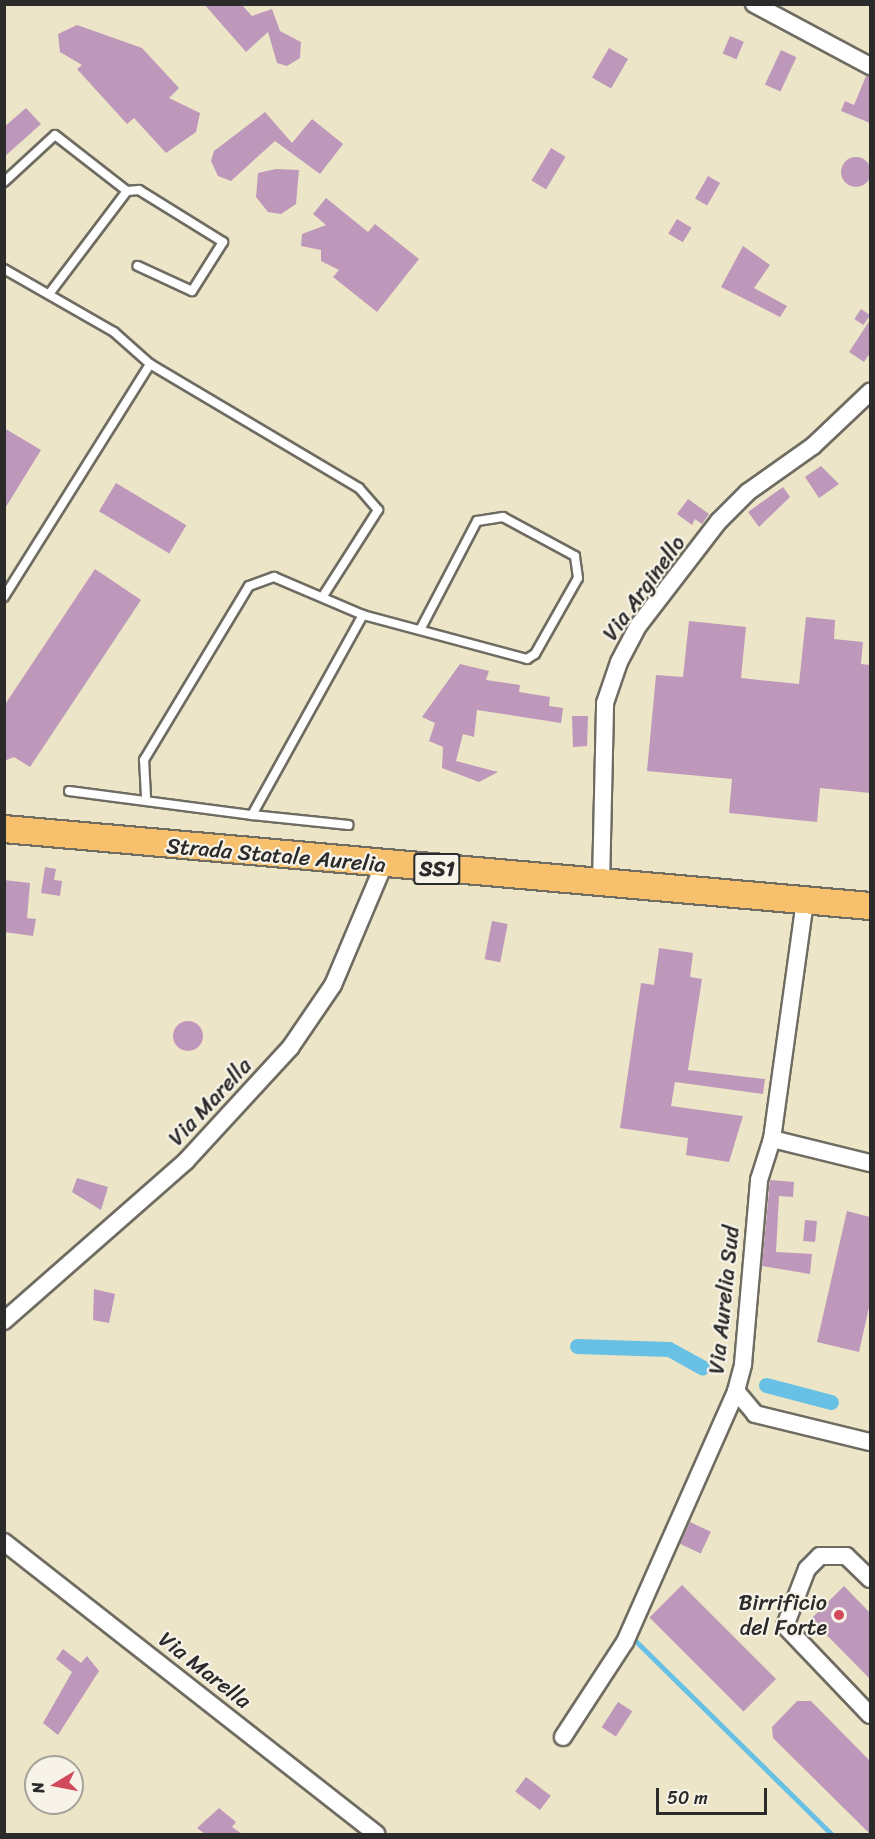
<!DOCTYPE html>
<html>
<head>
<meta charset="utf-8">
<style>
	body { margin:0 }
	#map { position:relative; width:875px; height:1839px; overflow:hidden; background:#ece5c7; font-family:Sriracha,sans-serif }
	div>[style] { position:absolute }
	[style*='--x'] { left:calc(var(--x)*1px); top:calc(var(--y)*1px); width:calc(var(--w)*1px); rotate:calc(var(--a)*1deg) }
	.stream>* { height:4.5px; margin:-2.25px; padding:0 2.25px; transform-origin:2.25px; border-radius:2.25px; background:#68c0e5 }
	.canal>* { height:15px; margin:-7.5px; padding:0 7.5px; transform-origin:7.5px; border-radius:7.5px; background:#68c0e5 }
	.building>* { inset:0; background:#be98ba; transform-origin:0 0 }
	.round { border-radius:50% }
	.roads { filter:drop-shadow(2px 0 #6f6c62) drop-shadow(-2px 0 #6f6c62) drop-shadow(0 2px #6f6c62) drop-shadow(0 -2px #6f6c62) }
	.service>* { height:8px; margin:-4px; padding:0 4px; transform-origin:4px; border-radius:4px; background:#fff }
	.minor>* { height:16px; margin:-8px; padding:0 8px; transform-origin:8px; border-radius:8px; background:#fff }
	.primary>* { height:26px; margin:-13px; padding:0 13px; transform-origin:13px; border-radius:13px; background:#f7c06c }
	.dots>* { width:16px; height:16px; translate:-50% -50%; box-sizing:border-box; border:3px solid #f7f3e8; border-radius:50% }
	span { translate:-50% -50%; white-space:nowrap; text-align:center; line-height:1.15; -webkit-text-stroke:4.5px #f7f3e8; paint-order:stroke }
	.shield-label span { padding:2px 4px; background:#f7f3e8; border:2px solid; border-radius:4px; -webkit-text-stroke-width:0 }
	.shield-label { font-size:21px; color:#2b2b2b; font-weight:700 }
	.street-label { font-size:22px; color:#2b2b2b }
	.poi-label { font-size:22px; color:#2b2b2b }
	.right { translate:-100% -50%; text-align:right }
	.frame { position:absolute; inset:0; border:6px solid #2b2b2b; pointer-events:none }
	.north { position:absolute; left:24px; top:1755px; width:60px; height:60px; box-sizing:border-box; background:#f7f3e8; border:2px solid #a5a39c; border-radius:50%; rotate:260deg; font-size:16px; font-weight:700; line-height:24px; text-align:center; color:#2b2b2b }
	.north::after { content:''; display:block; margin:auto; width:21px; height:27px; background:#d1495b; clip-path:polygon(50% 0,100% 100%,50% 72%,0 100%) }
	.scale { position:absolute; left:656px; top:1788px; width:111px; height:27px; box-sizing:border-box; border:3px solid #2b2b2b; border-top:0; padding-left:8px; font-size:18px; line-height:21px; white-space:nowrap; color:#2b2b2b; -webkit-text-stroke:4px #f7f3e8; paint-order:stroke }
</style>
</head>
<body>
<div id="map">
	<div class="stream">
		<i style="--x:634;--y:1639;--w:278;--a:44.6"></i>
	</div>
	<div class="canal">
		<i style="--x:577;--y:1346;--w:92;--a:1.9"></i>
		<i style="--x:669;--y:1349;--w:38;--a:29"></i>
		<i style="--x:766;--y:1385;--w:67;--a:14.7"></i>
	</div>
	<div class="building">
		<i style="clip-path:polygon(204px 4px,241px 4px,252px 16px,272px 9px,280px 31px,301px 42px,300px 58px,287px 66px,277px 63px,268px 32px,246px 52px)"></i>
		<i style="clip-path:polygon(77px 25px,142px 48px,179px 88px,169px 98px,200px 113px,196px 132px,166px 153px,134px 118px,127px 124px,77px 69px,82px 65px,60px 52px,58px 34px)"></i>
		<i style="left:730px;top:36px;width:15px;height:19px;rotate:23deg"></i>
		<i style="left:609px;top:48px;width:22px;height:34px;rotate:30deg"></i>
		<i style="left:781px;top:50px;width:17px;height:38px;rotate:25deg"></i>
		<i style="clip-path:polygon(866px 76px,870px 76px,870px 123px,841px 111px,845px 101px,854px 105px)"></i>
		<i style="clip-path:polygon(26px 108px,41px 124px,4px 157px,4px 127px)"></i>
		<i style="clip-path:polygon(265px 112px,292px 143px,312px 119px,343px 144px,320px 174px,275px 141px,231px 181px,218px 176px,211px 161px,214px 151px)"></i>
		<i style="left:551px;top:148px;width:17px;height:38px;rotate:31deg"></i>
		<i class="round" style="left:841px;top:157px;width:30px;height:30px"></i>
		<i style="clip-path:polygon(276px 169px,299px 170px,296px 204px,281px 214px,268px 212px,256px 197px,258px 173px)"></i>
		<i style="left:708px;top:176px;width:14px;height:26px;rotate:30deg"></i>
		<i style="clip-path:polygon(326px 198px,368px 232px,375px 224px,419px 259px,377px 312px,333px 277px,339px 270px,321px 261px,321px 250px,301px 246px,302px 234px,326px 225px,313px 214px)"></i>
		<i style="left:677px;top:219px;width:17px;height:17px;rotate:31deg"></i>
		<i style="clip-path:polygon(743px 246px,770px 265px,754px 288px,787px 306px,780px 317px,721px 287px)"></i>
		<i style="left:861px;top:309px;width:11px;height:12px;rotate:34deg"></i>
		<i style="clip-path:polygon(870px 320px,870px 353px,864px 362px,849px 352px)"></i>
		<i style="clip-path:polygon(4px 428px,41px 450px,4px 510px)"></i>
		<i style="clip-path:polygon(821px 466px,839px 484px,819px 498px,805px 477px)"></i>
		<i style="left:116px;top:483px;width:82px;height:33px;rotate:31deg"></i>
		<i style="clip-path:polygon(783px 487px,790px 497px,759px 527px,748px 512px)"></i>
		<i style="clip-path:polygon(688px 499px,709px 514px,702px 524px,695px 519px,692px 525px,677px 514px)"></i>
		<i style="clip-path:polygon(95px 569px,141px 600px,30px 767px,14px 757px,4px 761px,4px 706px)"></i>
		<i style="clip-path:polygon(806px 617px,835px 620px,834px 639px,863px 642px,861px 664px,870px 665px,870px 793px,820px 788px,817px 822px,729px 813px,732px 779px,647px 771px,656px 675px,683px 677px,689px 621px,746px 627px,741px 678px,799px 684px)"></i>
		<i style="clip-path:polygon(460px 664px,489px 671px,486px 680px,520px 685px,519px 692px,550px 697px,549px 706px,563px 708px,561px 723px,477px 710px,474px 737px,463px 734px,456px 761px,498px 772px,479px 782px,442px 768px,443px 747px,429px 741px,435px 723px,422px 717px)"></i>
		<i style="clip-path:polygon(572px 716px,588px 716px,587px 746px,573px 747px)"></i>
		<i style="clip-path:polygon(45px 867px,56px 869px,54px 880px,62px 881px,60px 896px,41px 893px)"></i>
		<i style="clip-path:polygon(4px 880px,30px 883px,27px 918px,36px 919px,33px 936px,4px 932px)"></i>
		<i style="left:492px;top:921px;width:16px;height:39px;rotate:11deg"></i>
		<i style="clip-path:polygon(659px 948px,693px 953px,690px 977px,702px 979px,688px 1070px,765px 1079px,763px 1094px,675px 1082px,671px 1106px,743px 1116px,729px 1162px,686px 1155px,688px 1138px,620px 1128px,641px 983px,654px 985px)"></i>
		<i class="round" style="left:173px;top:1021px;width:30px;height:30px"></i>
		<i style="clip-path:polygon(77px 1178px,108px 1187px,101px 1210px,72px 1192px)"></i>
		<i style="clip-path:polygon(770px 1180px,794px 1182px,793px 1197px,779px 1196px,776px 1252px,812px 1254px,810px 1274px,762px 1266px)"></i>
		<i style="clip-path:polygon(847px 1211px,870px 1217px,870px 1303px,859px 1352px,817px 1342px)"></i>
		<i style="left:805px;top:1220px;width:12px;height:21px;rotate:5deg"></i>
		<i style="clip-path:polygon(94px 1289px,115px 1294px,109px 1323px,93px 1320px)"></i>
		<i style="left:690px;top:1522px;width:23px;height:24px;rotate:25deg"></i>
		<i style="left:682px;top:1585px;width:133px;height:46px;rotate:45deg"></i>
		<i style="clip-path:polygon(844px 1586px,870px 1613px,870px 1679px,811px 1619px)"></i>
		<i style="clip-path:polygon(63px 1649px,81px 1663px,87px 1656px,99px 1671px,58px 1735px,43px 1723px,72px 1672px,56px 1659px)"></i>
		<i style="clip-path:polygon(797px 1701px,811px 1701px,870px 1761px,870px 1834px,773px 1738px,772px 1727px)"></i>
		<i style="left:618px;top:1702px;width:17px;height:30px;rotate:33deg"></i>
		<i style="left:526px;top:1777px;width:31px;height:18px;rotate:37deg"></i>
		<i style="clip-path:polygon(219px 1808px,236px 1822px,232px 1827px,242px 1834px,205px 1834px,197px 1828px)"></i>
	</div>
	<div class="roads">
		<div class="service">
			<i style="--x:4;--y:182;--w:69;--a:-42.7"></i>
			<i style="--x:55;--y:135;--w:91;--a:37.9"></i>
			<i style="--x:127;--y:191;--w:129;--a:127.1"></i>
			<i style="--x:127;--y:191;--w:12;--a:-5"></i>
			<i style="--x:139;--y:190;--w:99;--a:31.8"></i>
			<i style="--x:223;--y:242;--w:58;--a:122.3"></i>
			<i style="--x:192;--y:291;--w:60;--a:-155.2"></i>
			<i style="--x:4;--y:269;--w:127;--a:29.8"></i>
			<i style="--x:114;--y:332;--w:48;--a:41.6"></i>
			<i style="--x:4;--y:597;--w:275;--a:-57.9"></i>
			<i style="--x:150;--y:364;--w:243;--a:30.7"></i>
			<i style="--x:359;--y:488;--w:29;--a:49"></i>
			<i style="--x:378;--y:510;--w:102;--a:122.6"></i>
			<i style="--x:69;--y:791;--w:185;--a:7.5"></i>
			<i style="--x:252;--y:815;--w:229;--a:-61"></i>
			<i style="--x:363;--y:615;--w:170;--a:15"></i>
			<i style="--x:527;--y:659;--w:9;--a:-32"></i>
			<i style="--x:535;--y:654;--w:87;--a:-60.5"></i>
			<i style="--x:578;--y:578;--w:22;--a:-98"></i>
			<i style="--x:575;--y:556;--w:82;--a:-151.6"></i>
			<i style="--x:503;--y:517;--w:26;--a:171"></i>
			<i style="--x:477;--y:521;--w:121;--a:117.6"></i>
			<i style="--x:146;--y:797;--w:37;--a:-93"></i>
			<i style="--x:144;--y:760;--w:203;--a:-58.9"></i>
			<i style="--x:249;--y:586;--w:27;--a:-20"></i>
			<i style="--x:274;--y:577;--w:97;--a:23.1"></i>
			<i style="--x:252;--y:815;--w:97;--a:5.9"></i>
		</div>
		<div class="minor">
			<i style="--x:754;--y:4;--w:132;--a:28.1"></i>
			<i style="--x:601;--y:884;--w:181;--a:-88.7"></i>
			<i style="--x:605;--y:703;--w:43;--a:-71.1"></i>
			<i style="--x:619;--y:662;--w:41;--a:-62.2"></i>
			<i style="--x:638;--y:626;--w:133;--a:-52.4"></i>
			<i style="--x:719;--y:521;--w:41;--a:-45"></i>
			<i style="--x:748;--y:492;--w:80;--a:-35.3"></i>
			<i style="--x:813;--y:446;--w:79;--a:-43.5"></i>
			<i style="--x:772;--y:1139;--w:101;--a:13.8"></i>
			<i style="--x:4;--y:1321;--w:242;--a:-41.3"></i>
			<i style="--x:186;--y:1161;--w:154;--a:-47.4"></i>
			<i style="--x:290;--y:1048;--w:76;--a:-55.7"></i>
			<i style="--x:333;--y:985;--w:131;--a:-67.1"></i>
			<i style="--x:736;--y:1391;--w:30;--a:50"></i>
			<i style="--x:755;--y:1414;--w:118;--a:13.7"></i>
			<i style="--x:4;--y:1542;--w:473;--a:38.1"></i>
			<i style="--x:870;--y:1579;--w:33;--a:-136"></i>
			<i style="--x:846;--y:1556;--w:26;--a:180"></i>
			<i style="--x:820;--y:1556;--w:18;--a:135"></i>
			<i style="--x:807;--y:1569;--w:61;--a:111.1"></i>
			<i style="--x:785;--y:1626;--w:123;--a:46.3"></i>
			<i style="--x:563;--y:1737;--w:113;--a:-56.9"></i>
			<i style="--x:625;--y:1642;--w:274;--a:-66.1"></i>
			<i style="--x:736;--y:1391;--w:28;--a:-75"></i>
			<i style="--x:743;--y:1364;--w:185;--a:-85"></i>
			<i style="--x:759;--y:1180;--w:43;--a:-72.4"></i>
			<i style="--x:772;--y:1139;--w:239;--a:-82.1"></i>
		</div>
		<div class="primary">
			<i style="--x:4;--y:829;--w:869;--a:5.08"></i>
		</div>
	</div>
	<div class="dots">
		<i style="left:839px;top:1615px;background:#d1495b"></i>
	</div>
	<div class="shield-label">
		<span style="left:437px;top:869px">SS1</span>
	</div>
	<div class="street-label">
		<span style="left:644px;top:588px;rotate:-54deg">Via Arginello</span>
		<span style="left:276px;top:855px;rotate:5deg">Strada Statale Aurelia</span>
		<span style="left:210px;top:1102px;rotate:-47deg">Via Marella</span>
		<span style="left:724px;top:1300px;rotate:-84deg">Via Aurelia Sud</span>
		<span style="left:205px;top:1670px;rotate:38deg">Via Marella</span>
	</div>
	<div class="poi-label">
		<span class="right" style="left:827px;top:1615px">Birrificio<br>del Forte</span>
	</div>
	<div class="frame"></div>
	<div class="north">N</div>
	<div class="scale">50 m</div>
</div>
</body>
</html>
